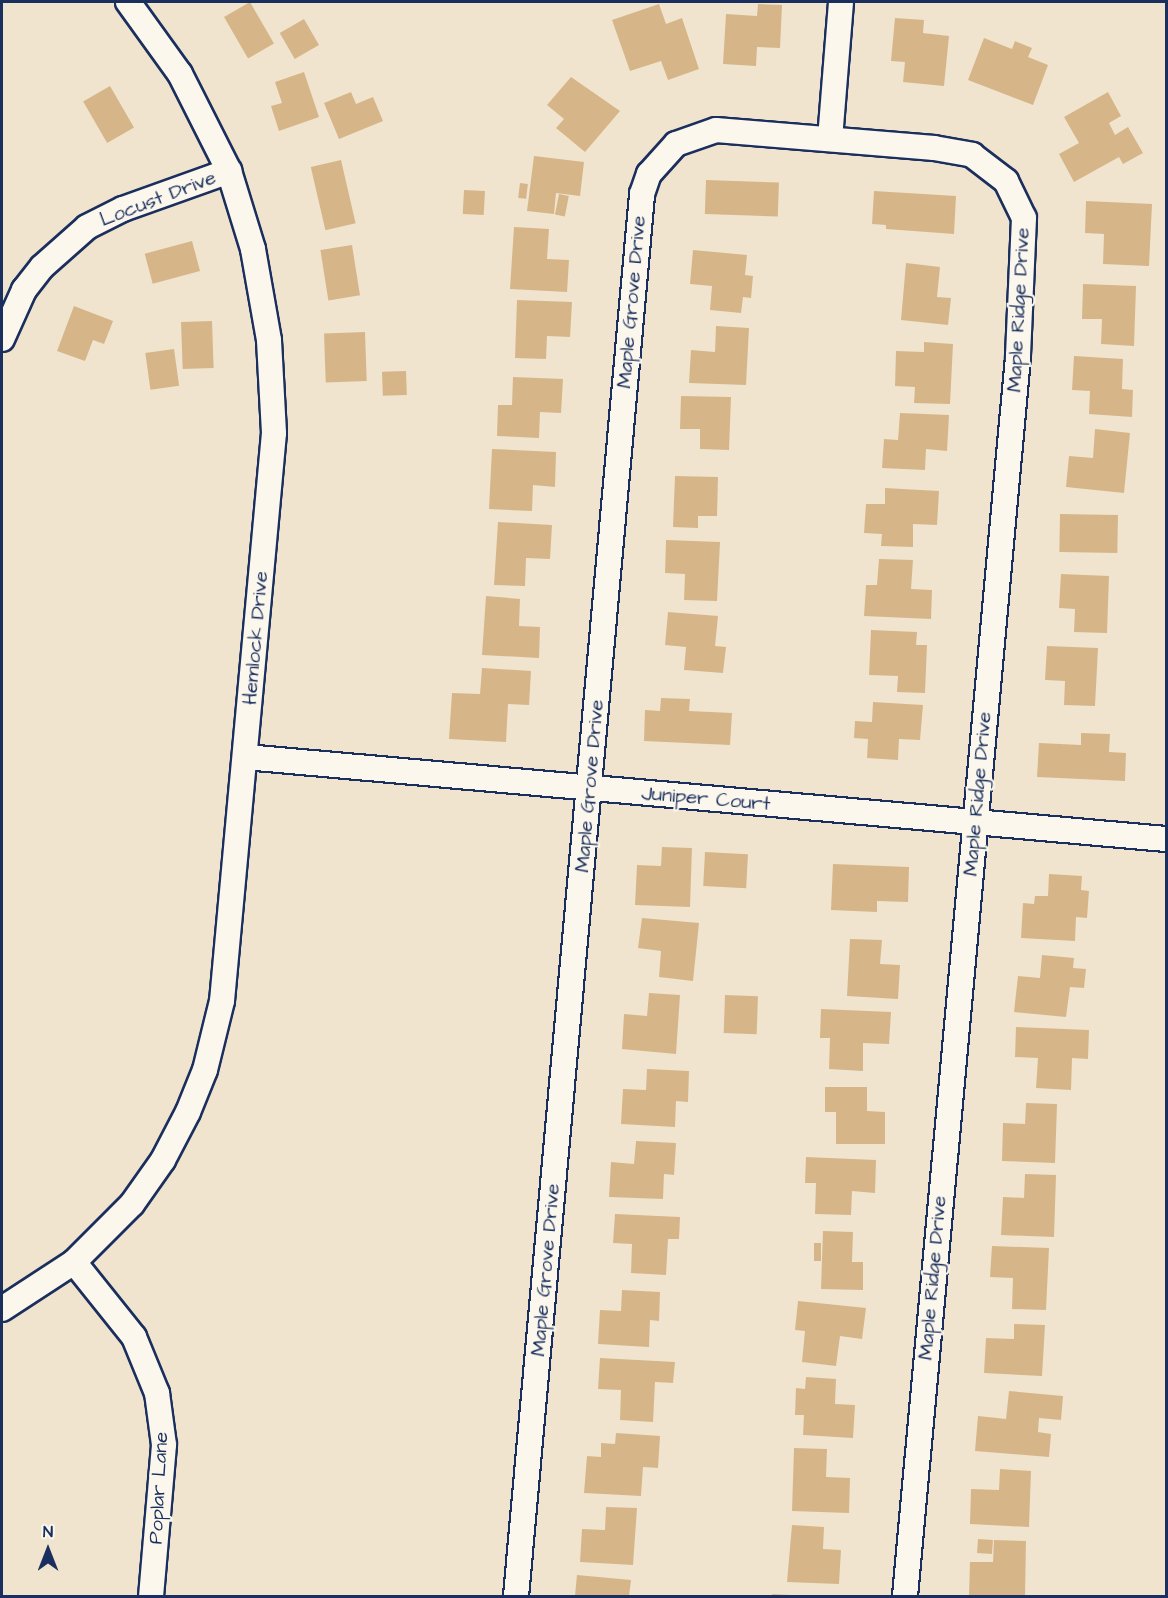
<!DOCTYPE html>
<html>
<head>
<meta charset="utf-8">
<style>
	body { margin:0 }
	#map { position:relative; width:1168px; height:1598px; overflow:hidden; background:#f0e4ce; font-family:"Architects Daughter",sans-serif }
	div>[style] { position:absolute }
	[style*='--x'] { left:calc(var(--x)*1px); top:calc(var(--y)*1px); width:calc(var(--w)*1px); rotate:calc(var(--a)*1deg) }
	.building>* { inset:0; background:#d6b689; transform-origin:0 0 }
	.roads { filter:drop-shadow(2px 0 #1b2f5e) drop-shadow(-2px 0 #1b2f5e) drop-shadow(0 2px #1b2f5e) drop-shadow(0 -2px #1b2f5e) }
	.street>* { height:24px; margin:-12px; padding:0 12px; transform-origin:12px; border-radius:12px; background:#fbf7ec }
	span { translate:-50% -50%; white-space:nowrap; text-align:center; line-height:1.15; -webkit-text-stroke:4.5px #fbf7ec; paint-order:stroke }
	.street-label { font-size:20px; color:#1b2f5e }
	.frame { position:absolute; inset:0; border:3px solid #1b2f5e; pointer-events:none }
	.north { position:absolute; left:18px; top:1520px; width:60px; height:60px; -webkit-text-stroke:4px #fbf7ec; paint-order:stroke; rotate:0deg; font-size:16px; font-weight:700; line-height:24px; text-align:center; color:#1b2f5e }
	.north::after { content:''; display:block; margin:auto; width:21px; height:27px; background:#1b2f5e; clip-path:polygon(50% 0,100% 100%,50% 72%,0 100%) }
</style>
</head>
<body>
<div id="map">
	<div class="building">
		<i style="left:250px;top:2px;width:48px;height:30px;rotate:60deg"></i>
		<i style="clip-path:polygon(659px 4px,666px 24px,682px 18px,699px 69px,668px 80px,661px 61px,630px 71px,612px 20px)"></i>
		<i style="clip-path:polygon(758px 4px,782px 5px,780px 48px,757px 47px,756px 66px,723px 64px,726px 14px,757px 16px)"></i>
		<i style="clip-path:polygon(895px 18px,924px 20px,923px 33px,949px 36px,944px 86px,903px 82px,905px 62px,891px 61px)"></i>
		<i style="left:304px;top:19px;width:30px;height:28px;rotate:60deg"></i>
		<i style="clip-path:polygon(984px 38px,1012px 49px,1015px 41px,1032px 48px,1028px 57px,1048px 65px,1033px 105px,968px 80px)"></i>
		<i style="clip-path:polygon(304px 72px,319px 117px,279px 131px,271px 106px,282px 103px,275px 82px)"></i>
		<i style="clip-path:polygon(571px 77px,620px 111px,585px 152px,556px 128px,564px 119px,547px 105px)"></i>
		<i style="left:110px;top:86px;width:48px;height:31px;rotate:60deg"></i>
		<i style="clip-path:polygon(351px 92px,356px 104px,373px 97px,383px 121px,339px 139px,324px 103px)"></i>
		<i style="clip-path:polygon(1108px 92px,1121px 116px,1109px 123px,1115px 135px,1128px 127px,1143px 153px,1123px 164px,1119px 157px,1074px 182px,1059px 154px,1079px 143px,1064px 117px)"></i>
		<i style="clip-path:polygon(534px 156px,584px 162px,580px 196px,556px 193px,554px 214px,527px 211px)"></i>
		<i style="left:341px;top:160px;width:65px;height:31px;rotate:77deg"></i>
		<i style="left:706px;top:180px;width:73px;height:34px;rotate:2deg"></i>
		<i style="left:520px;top:183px;width:8px;height:15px;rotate:7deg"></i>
		<i style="left:464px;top:190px;width:21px;height:24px;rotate:3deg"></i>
		<i style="clip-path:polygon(874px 191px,956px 196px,954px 234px,886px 229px,886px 225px,872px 224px)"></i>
		<i style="left:559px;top:194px;width:10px;height:21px;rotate:11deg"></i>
		<i style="clip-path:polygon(1086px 201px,1152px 204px,1149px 266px,1103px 264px,1104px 234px,1085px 233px)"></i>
		<i style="clip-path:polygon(514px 227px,549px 229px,547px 259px,569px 260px,567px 292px,510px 289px)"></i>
		<i style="left:192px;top:241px;width:31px;height:49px;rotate:75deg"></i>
		<i style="left:352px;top:245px;width:51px;height:32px;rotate:81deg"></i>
		<i style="clip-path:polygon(693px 250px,747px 255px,745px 275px,753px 276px,751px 298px,743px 297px,741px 313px,710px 310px,712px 286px,690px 284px)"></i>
		<i style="clip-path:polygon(906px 263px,940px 267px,937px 297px,951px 298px,948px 325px,901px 320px)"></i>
		<i style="clip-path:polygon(1083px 284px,1136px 286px,1134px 346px,1101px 344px,1102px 319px,1082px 319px)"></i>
		<i style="clip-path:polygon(517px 300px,572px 302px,570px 337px,547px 336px,546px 359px,515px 358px)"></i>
		<i style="clip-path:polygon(74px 306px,113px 321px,104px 344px,93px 340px,85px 361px,57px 351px)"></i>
		<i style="left:212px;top:321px;width:47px;height:31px;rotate:88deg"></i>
		<i style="clip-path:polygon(716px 326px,749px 328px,746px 385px,689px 383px,691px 350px,715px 352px)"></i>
		<i style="left:365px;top:332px;width:49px;height:41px;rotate:88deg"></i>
		<i style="clip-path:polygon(924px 342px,953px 344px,950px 404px,914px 403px,915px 387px,895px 386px,896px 351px,924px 352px)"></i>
		<i style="left:174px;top:349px;width:37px;height:29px;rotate:82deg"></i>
		<i style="clip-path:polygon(1074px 356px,1123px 359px,1122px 389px,1133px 390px,1132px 417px,1089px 414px,1090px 391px,1072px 390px)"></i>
		<i style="left:406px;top:371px;width:24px;height:24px;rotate:88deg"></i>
		<i style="clip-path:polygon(513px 377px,563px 379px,561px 413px,540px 412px,539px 438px,497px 436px,498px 405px,512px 405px)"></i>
		<i style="clip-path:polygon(681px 396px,731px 397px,729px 450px,700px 449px,700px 429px,680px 429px)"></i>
		<i style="clip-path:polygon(900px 413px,949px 415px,947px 451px,926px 449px,925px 470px,882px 468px,884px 439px,898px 440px)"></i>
		<i style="clip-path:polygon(1095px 429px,1130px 433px,1124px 493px,1066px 487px,1069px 456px,1093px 458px)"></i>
		<i style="clip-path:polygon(492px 449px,556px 452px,555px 487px,533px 485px,532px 511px,489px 509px)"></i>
		<i style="clip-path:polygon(675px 476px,718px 477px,717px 516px,698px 516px,698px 528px,673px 527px)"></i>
		<i style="clip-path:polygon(885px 488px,939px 491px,937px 525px,913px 524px,913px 547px,881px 546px,882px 534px,864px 533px,866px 504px,885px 504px)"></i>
		<i style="left:1060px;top:514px;width:58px;height:38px;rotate:1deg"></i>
		<i style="clip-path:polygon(498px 522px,552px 525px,550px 559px,526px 558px,525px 586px,494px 585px)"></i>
		<i style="clip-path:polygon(666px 540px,720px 542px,717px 601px,684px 600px,685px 574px,665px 573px)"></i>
		<i style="clip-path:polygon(879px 559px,913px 560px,911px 589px,932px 590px,931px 619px,864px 616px,866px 585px,877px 585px)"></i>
		<i style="clip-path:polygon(1061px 574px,1109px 576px,1107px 633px,1074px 632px,1075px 609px,1059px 608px)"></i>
		<i style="clip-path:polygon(486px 596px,520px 599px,519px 626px,540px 627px,539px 658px,482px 655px)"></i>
		<i style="clip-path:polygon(668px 612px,718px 616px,715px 646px,726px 647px,723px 673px,684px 670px,686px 647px,665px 645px)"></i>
		<i style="clip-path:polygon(871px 630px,917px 632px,916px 645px,927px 645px,925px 693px,897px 692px,898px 676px,869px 675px)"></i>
		<i style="clip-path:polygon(1047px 646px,1098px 648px,1095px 706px,1064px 705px,1065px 681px,1045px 680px)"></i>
		<i style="clip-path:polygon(482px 668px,531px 671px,529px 705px,508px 704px,506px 742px,449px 739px,452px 693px,480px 694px)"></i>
		<i style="clip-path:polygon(661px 698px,690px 699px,689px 711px,732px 713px,730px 745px,644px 741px,645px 710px,660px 711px)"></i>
		<i style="clip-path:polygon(873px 702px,923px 705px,920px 740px,899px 739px,898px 760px,867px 758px,868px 739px,854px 738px,855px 721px,872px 722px)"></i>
		<i style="clip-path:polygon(1081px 733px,1110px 734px,1109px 752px,1126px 753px,1125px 781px,1037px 777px,1039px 743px,1081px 745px)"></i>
		<i style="clip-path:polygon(662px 847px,692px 848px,690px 907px,635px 905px,637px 865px,661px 866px)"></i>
		<i style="left:705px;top:852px;width:43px;height:34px;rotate:3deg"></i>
		<i style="clip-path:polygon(833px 864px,909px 867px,908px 902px,877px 901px,877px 912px,831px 910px)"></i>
		<i style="clip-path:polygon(1049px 874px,1082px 876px,1081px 890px,1089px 891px,1087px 918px,1076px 917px,1075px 941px,1021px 938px,1023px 903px,1034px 904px,1035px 896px,1048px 896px)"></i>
		<i style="clip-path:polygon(642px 918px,699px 923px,693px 981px,659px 977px,661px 951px,638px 948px)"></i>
		<i style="clip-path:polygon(850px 939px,882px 940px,880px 964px,900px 965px,898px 999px,847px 996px)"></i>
		<i style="clip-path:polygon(1042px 955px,1074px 958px,1073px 968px,1086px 969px,1084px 988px,1070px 987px,1066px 1017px,1014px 1012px,1018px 976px,1040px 978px)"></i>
		<i style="clip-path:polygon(649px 993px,680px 995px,676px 1054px,622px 1049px,624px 1014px,647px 1016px)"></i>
		<i style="left:725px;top:995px;width:33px;height:38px;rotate:2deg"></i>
		<i style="clip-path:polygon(821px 1009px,891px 1012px,889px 1044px,863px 1043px,863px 1071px,829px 1069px,830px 1038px,820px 1038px)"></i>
		<i style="clip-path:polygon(1016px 1027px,1089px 1030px,1088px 1059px,1072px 1058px,1071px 1090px,1036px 1088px,1038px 1058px,1015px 1057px)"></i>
		<i style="clip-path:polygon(647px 1069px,689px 1071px,688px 1102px,676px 1101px,675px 1127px,621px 1124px,623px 1089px,646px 1090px)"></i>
		<i style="clip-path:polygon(825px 1087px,867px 1087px,867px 1111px,885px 1112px,885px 1144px,836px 1144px,836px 1112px,825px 1112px)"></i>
		<i style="clip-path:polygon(1026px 1103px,1057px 1104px,1055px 1163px,1002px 1161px,1003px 1123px,1025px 1124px)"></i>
		<i style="clip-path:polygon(636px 1141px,676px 1143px,674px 1175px,664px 1174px,663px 1199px,609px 1197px,611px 1162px,634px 1164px)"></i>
		<i style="clip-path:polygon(806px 1157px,876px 1160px,875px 1193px,852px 1191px,851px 1215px,815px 1214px,816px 1183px,805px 1183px)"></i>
		<i style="clip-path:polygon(1025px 1174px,1056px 1175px,1054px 1237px,1001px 1235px,1003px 1197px,1024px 1198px)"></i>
		<i style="clip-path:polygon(615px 1214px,680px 1217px,679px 1239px,668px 1239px,666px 1275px,631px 1273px,632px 1244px,613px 1243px)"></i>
		<i style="clip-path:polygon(823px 1231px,853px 1232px,852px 1262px,863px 1262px,863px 1290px,821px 1289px)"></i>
		<i style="left:814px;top:1243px;width:7px;height:18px"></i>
		<i style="clip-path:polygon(992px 1246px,1049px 1248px,1046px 1310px,1012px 1309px,1013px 1278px,990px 1277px)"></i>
		<i style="clip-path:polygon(622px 1290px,660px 1292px,659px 1321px,650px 1320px,649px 1347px,598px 1344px,600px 1310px,621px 1311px)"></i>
		<i style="clip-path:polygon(798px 1301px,866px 1308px,862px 1339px,840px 1336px,836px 1366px,802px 1362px,805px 1331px,795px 1330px)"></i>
		<i style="clip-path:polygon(1014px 1324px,1045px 1325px,1042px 1376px,984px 1373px,986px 1338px,1014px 1339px)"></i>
		<i style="clip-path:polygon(600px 1358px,675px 1362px,673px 1383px,655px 1382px,653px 1422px,620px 1420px,621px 1390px,598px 1389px)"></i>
		<i style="clip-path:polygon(806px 1377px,836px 1379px,835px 1404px,855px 1405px,853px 1438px,803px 1435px,804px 1415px,795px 1415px,796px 1388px,805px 1389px)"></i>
		<i style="clip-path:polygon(1009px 1391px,1063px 1396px,1061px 1420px,1039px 1418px,1038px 1432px,1051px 1434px,1049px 1457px,975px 1451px,978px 1416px,1006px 1419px)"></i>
		<i style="clip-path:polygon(616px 1433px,660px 1436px,658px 1468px,643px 1467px,641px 1496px,584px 1493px,587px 1456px,601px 1457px,601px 1443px,615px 1444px)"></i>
		<i style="clip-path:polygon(794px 1448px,827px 1449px,826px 1477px,850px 1478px,849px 1513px,792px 1511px)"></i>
		<i style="clip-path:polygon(1000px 1469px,1031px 1471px,1029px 1527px,970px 1524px,971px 1489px,999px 1490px)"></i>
		<i style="clip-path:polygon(606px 1507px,637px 1508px,633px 1565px,580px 1562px,582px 1529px,605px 1530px)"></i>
		<i style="clip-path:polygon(792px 1525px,824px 1527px,823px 1549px,841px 1550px,839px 1584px,787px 1582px)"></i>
		<i style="left:978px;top:1539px;width:15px;height:14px;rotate:4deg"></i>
		<i style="clip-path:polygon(994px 1540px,1026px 1541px,1025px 1596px,969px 1596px,970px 1562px,993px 1562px)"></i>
		<i style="clip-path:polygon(577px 1575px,631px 1580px,629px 1596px,575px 1596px)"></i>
		<i style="clip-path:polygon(772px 1594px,791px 1595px,791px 1596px,772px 1596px)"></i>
	</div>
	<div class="roads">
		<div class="street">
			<i style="--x:830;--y:139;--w:137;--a:-85.4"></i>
			<i style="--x:2;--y:339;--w:54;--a:-65.8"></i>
			<i style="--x:24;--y:290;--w:29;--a:-52"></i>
			<i style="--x:42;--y:267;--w:60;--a:-41.6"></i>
			<i style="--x:87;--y:227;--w:40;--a:-26.6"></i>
			<i style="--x:123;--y:209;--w:113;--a:-19.7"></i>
			<i style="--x:245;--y:757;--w:925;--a:5.09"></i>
			<i style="--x:74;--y:1262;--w:96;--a:51.3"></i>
			<i style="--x:134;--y:1337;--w:61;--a:67.7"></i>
			<i style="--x:157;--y:1393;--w:52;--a:82.3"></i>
			<i style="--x:164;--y:1445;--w:152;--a:94.9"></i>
			<i style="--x:2;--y:1309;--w:86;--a:-33.1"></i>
			<i style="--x:74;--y:1262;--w:82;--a:-45"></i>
			<i style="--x:132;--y:1204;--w:54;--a:-54.8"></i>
			<i style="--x:163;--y:1160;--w:54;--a:-62.5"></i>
			<i style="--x:188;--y:1112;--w:45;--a:-68"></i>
			<i style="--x:205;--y:1070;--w:71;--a:-76.2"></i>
			<i style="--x:222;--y:1001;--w:570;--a:-84.77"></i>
			<i style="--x:274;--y:433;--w:93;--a:-93.1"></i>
			<i style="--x:269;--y:340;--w:92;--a:-100"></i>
			<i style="--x:253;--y:249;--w:82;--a:-107.1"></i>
			<i style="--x:229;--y:171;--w:109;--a:-116.8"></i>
			<i style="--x:180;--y:74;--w:89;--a:-125.8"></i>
			<i style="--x:516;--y:1596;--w:1408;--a:-84.86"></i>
			<i style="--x:642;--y:194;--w:21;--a:-71"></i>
			<i style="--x:649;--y:174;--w:40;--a:-48"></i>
			<i style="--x:676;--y:144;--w:42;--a:-19.3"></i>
			<i style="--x:716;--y:130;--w:219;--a:4.7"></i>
			<i style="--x:934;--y:148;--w:39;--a:10"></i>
			<i style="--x:972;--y:155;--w:43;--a:37.4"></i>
			<i style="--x:1006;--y:181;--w:41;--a:64.1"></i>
			<i style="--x:1024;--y:218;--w:139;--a:92.5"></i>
			<i style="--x:1018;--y:357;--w:1244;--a:95.21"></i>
		</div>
	</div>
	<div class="street-label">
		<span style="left:158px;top:199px;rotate:-21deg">Locust Drive</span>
		<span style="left:632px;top:302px;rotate:-85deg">Maple Grove Drive</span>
		<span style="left:1019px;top:310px;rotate:-87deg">Maple Ridge Drive</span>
		<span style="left:256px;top:638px;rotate:-85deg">Hemlock Drive</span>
		<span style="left:590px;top:786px;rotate:-85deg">Maple Grove Drive</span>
		<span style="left:978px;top:794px;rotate:-85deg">Maple Ridge Drive</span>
		<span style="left:706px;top:799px;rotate:5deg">Juniper Court</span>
		<span style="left:546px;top:1270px;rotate:-85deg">Maple Grove Drive</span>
		<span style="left:933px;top:1278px;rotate:-85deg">Maple Ridge Drive</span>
		<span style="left:159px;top:1488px;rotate:-87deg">Poplar Lane</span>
	</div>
	<div class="frame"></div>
	<div class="north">N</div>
</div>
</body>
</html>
